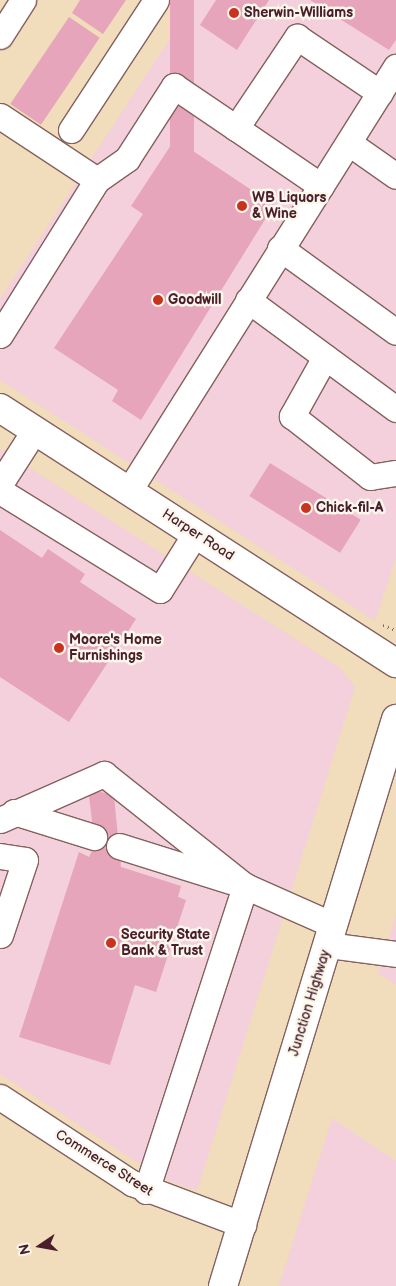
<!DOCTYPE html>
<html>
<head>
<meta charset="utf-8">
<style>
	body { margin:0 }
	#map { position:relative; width:396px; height:1286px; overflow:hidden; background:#f1dcbc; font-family:"Balsamiq Sans",sans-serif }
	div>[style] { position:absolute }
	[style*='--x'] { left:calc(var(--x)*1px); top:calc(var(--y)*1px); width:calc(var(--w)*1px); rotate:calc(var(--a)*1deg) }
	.built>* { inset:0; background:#f4cfdc }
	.building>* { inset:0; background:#e6a5ba; transform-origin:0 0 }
	.path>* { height:3px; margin-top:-1.5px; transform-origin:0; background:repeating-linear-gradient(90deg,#84615e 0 1px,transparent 0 5px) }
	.roads { filter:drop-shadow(1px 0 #84615e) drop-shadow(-1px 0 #84615e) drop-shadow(0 1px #84615e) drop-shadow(0 -1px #84615e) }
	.minor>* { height:25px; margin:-12.5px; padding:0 12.5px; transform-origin:12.5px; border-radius:12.5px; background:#fff }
	.major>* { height:28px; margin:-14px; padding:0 14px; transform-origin:14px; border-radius:14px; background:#fff }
	.dots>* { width:14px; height:14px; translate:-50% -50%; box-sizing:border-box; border:2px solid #fbf7ec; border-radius:50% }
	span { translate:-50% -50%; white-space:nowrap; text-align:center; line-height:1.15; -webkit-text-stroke:5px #fbf7ec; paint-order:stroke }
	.poi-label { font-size:14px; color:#4a1f2b; font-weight:700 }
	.left { translate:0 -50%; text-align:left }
	.street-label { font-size:14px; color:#4a1f2b }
	.north { position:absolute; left:15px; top:1221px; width:50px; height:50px; -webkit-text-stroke:4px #fbf7ec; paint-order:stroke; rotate:258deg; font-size:14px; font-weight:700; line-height:20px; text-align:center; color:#4a1f2b }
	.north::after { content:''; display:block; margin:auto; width:18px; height:22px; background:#4a1f2b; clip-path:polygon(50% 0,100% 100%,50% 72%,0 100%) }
</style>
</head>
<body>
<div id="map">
	<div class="built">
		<i style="clip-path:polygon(195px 0,396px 0,396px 558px,375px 621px,0 380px,0 299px)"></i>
		<i style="clip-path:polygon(0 449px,340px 668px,355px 687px,197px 1191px,163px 1179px,0 1074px)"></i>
		<i style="clip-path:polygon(396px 915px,396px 985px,378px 973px)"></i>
		<i style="clip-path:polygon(332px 1118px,396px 1161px,396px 1286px,279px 1286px)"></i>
	</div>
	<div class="building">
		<i style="clip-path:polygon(80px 0,126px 0,103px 34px,72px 13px)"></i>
		<i style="left:170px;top:0;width:24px;height:168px"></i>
		<i style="clip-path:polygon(216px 0,269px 0,237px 50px,200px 25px)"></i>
		<i style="clip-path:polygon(310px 0,396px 0,396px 40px,389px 50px)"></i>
		<i style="left:69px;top:17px;width:37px;height:105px;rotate:34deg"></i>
		<i style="clip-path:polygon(175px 139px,274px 205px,141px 420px,112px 401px,118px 390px,54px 348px,143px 214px,131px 206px)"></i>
		<i style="left:270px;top:463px;width:107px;height:39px;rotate:32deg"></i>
		<i style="clip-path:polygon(0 530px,42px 558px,48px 549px,85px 574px,80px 582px,136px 619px,69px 722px,0 677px)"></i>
		<i style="clip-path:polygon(88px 788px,114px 796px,121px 867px,181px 886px,178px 897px,186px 900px,156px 992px,135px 985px,110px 1065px,19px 1037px,79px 852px,89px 857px,95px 845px)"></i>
	</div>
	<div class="path">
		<i style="--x:383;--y:625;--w:14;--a:21"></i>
	</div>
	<div class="roads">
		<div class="minor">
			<i style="--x:0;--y:36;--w:43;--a:-57.4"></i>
			<i style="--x:0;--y:116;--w:116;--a:33.4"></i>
			<i style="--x:71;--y:130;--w:155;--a:-56.8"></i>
			<i style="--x:349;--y:143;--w:57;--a:35.1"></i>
			<i style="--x:321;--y:186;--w:103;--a:-145.7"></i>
			<i style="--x:236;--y:128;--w:110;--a:-56.2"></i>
			<i style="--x:297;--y:37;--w:100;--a:34"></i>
			<i style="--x:280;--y:248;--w:143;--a:35.9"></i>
			<i style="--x:248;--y:300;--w:184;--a:36.4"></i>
			<i style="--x:0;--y:335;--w:183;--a:-58"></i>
			<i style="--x:97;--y:180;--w:37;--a:-35"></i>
			<i style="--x:127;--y:159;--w:87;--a:-57.2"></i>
			<i style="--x:174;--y:86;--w:75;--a:34.1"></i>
			<i style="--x:325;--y:357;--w:68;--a:119.2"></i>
			<i style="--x:292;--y:416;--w:99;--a:38"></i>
			<i style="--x:370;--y:477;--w:26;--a:-9"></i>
			<i style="--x:0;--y:484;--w:63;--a:-57.3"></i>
			<i style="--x:130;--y:489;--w:499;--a:-57.8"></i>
			<i style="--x:0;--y:491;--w:188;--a:31.7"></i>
			<i style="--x:160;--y:590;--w:66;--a:-58"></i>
			<i style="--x:14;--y:812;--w:84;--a:17.4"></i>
			<i style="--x:0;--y:820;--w:114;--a:-23.9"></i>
			<i style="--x:104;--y:774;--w:180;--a:38.5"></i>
			<i style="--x:119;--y:846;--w:117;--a:17.4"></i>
			<i style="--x:0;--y:856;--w:25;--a:9"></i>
			<i style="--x:25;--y:860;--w:79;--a:108.4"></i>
			<i style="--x:328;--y:945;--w:69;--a:7.5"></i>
			<i style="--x:0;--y:1097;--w:158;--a:33.1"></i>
			<i style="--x:132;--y:1183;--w:119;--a:20.7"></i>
			<i style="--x:146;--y:1191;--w:321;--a:-72"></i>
			<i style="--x:245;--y:886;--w:96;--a:23.9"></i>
		</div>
		<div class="major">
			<i style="--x:0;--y:408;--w:471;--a:32.8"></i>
			<i style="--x:223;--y:1286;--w:593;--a:-73.03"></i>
		</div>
	</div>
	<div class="dots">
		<i style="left:234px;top:13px;background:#c8321e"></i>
		<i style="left:242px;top:206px;background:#c8321e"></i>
		<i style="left:158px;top:300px;background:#c8321e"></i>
		<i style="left:306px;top:508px;background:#c8321e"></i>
		<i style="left:59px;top:648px;background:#c8321e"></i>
		<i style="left:111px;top:943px;background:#c8321e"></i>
	</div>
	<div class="poi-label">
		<span class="left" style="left:244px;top:13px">Sherwin-Williams</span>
		<span class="left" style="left:252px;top:206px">WB Liquors<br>&amp; Wine</span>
		<span class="left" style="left:168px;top:300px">Goodwill</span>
		<span class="left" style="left:316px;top:508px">Chick-fil-A</span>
		<span class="left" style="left:69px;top:648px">Moore's Home<br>Furnishings</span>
		<span class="left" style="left:121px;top:943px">Security State<br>Bank &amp; Trust</span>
	</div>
	<div class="street-label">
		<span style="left:198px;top:535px;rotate:33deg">Harper Road</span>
		<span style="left:310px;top:1003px;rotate:-73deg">Junction Highway</span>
		<span style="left:104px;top:1163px;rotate:32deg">Commerce Street</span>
	</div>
	<div class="north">N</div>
</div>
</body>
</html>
